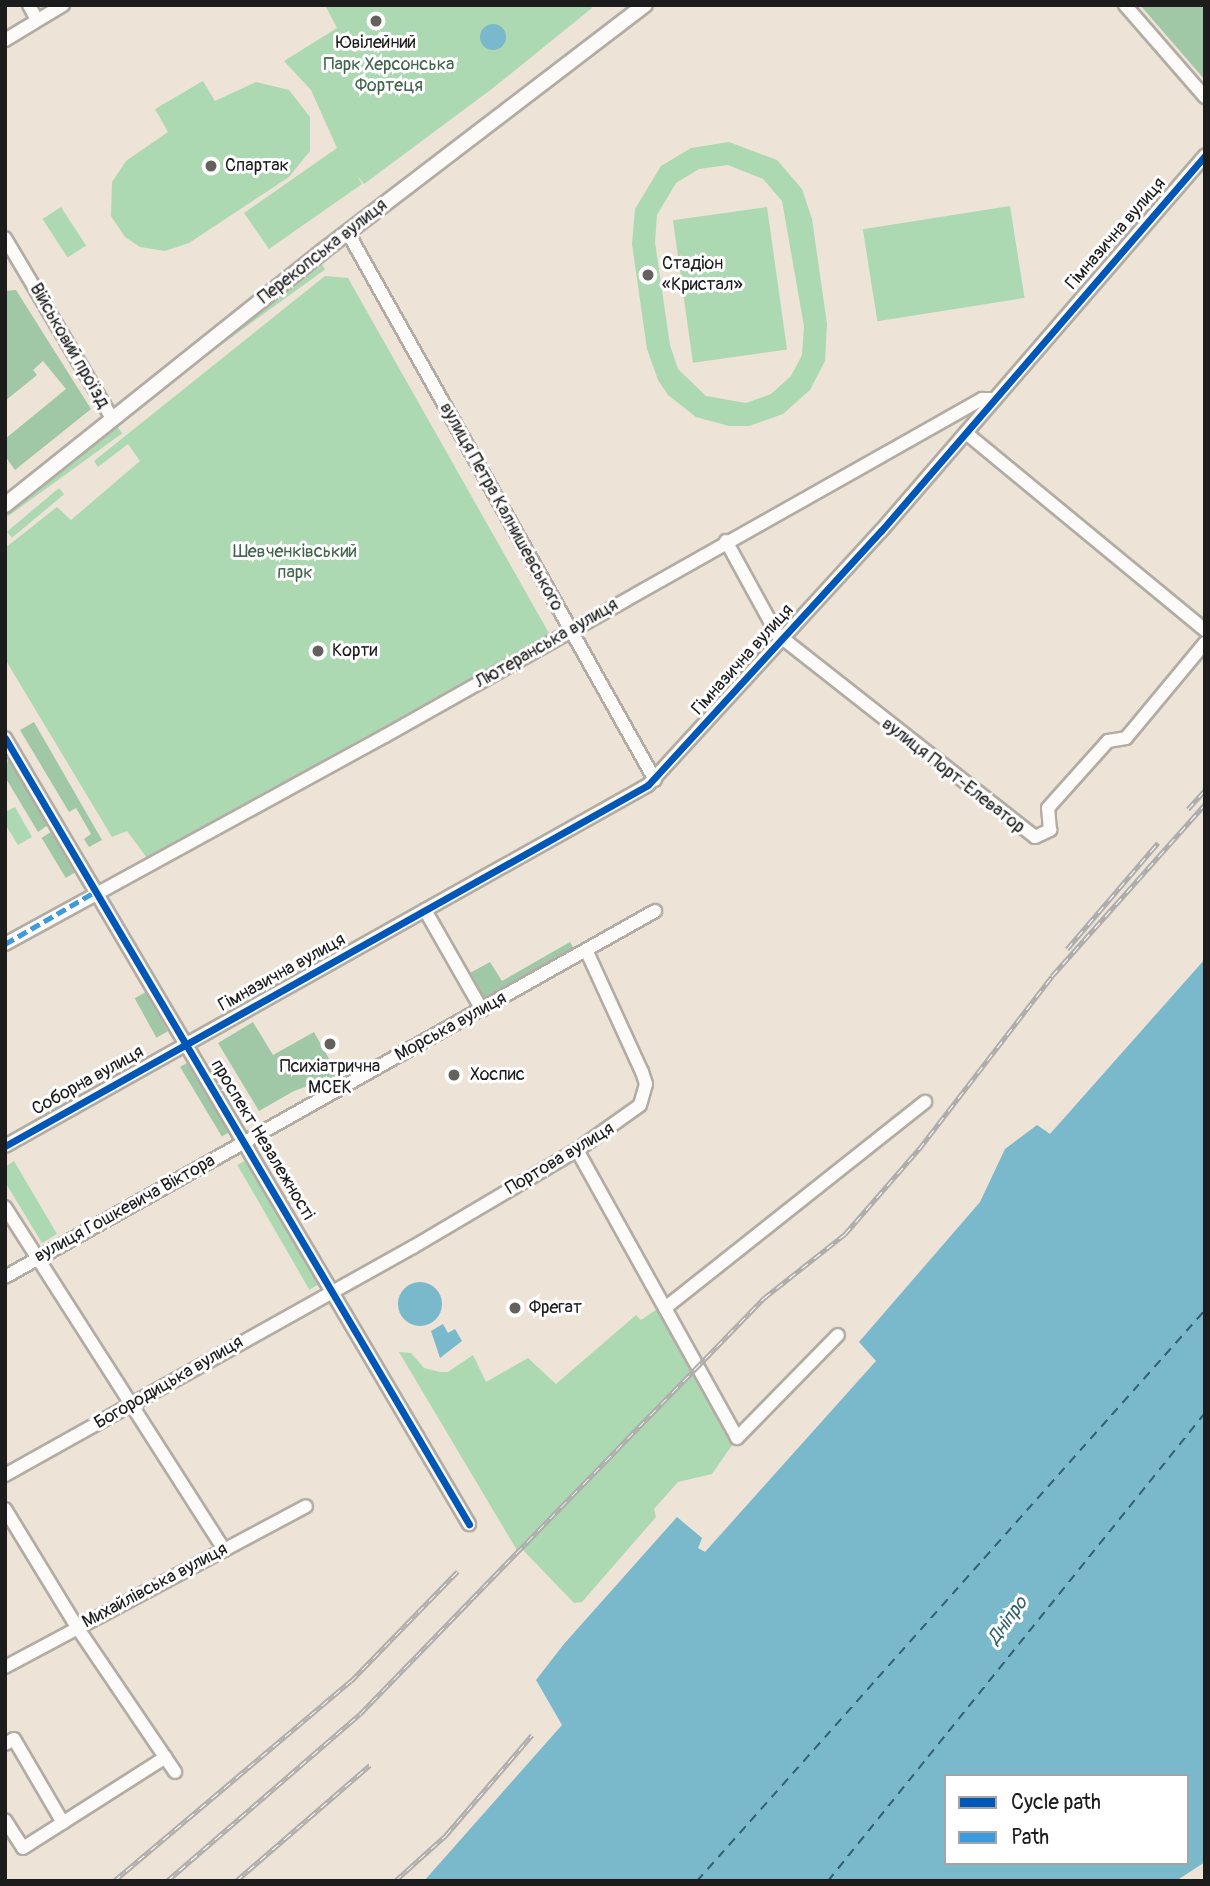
<!DOCTYPE html>
<html>
<head>
<meta charset="utf-8">
<style>
	body { margin:0 }
	#map { position:relative; width:1210px; height:1886px; overflow:hidden; background:#ede3d6; font-family:Pangolin,sans-serif }
	div>[style] { position:absolute }
	[style*='--x'] { left:calc(var(--x)*1px); top:calc(var(--y)*1px); width:calc(var(--w)*1px); rotate:calc(var(--a)*1deg) }
	.green>* { inset:0; background:#add9b2; transform-origin:0 0 }
	.forest>* { inset:0; background:#a1c8a6; transform-origin:0 0 }
	.water>* { inset:0; background:#7ab8cb }
	.round { border-radius:50% }
	.ferry>* { height:2px; margin-top:-1px; transform-origin:0; background:repeating-linear-gradient(90deg,#326171 0 9px,transparent 0 16px) }
	.roads { filter:drop-shadow(2px 0 #b2aca4) drop-shadow(-2px 0 #b2aca4) drop-shadow(0 2px #b2aca4) drop-shadow(0 -2px #b2aca4) }
	.minor>* { height:12px; margin:-6px; padding:0 6px; transform-origin:6px; border-radius:6px; background:#fcfbf9 }
	.major>* { height:14px; margin:-7px; padding:0 7px; transform-origin:7px; border-radius:7px; background:#fcfbf9 }
	.rail>* { height:5px; margin-top:-2.5px; transform-origin:0; background:repeating-linear-gradient(90deg,#fff 0 8px,#afadac 0 16px); box-sizing:border-box; border-block:2px solid #afadac }
	.quiet>* { height:5px; margin-top:-2.5px; transform-origin:0; background:repeating-linear-gradient(90deg,#3c9bdf 0 10px,transparent 0 15px) }
	.cycleway>* { height:7px; margin:-3.5px; padding:0 3.5px; transform-origin:3.5px; border-radius:3.5px; background:#0057b8 }
	.dots>* { width:19px; height:19px; translate:-50% -50%; box-sizing:border-box; border:4px solid #fff; border-radius:50% }
	span { translate:-50% -50%; white-space:nowrap; text-align:center; line-height:1.15; -webkit-text-stroke:6px #fff; paint-order:stroke }
	.poi-label { font-size:18px; color:#1c1c1c }
	.left { translate:0 -50%; text-align:left }
	.park-label { font-size:18px; color:#41644c }
	.street-label { font-size:18px; color:#1c1c1c }
	.water-label { font-size:19px; color:#326171; font-style:italic }
	.frame { position:absolute; inset:0; border:7px solid #1c1c1c; pointer-events:none }
	.legend { position:absolute; left:944px; top:1774px; width:245px; height:91px; box-sizing:border-box; background:#fff; border:2px solid #a4a4a4; margin:0; padding:9px 12px; list-style:none; font-size:21px; color:#1c1c1c }
	.legend li { display:flex; align-items:center; gap:14px; height:35px }
	.legend b { width:35px; border:2px solid #a4a4a4 }
</style>
</head>
<body>
<div id="map">
	<div class="green">
		<i style="clip-path:polygon(325px 5px,590px 5px,592px 8px,493px 88px,364px 184px,357px 175px,362px 184px,269px 249px,244px 213px,337px 148px,311px 90px,284px 61px,337px 28px)"></i>
		<i style="clip-path:polygon(203px 81px,215px 101px,256px 82px,289px 90px,310px 117px,310px 151px,289px 177px,189px 243px,165px 251px,140px 247px,125px 237px,111px 216px,112px 182px,126px 161px,168px 132px,155px 109px)"></i>
		<i style="clip-path:polygon(evenodd,729px 142px,777px 160px,802px 189px,812px 219px,827px 324px,825px 361px,810px 390px,783px 414px,749px 426px,729px 426px,696px 417px,668px 395px,658px 380px,647px 349px,632px 244px,635px 209px,661px 166px,691px 148px,729px 142px,728px 165px,763px 179px,782px 201px,804px 326px,802px 355px,791px 376px,771px 394px,746px 403px,706px 396px,678px 369px,670px 345px,655px 242px,657px 215px,676px 183px,699px 169px,728px 165px)"></i>
		<i style="left:1010px;top:206px;width:93px;height:149px;rotate:81deg"></i>
		<i style="left:61px;top:207px;width:46px;height:22px;rotate:57deg"></i>
		<i style="left:767px;top:207px;width:144px;height:95px;rotate:82deg"></i>
		<i style="left:320px;top:262px;width:9px;height:250px;rotate:54deg"></i>
		<i style="clip-path:polygon(325px 276px,348px 278px,550px 635px,147px 858px,127px 831px,112px 837px,5px 659px,5px 548px,57px 507px,71px 520px,140px 461px,128px 444px,98px 467px,94px 461px)"></i>
		<i style="left:117px;top:426px;width:9px;height:142px;rotate:54deg"></i>
		<i style="left:59px;top:488px;width:8px;height:68px;rotate:50deg"></i>
		<i style="clip-path:polygon(15px 807px,32px 837px,18px 845px,5px 824px,5px 812px)"></i>
		<i style="left:246px;top:1160px;width:144px;height:10px;rotate:60deg"></i>
		<i style="clip-path:polygon(14px 1161px,57px 1234px,42px 1243px,5px 1182px,5px 1167px)"></i>
		<i style="clip-path:polygon(663px 1305px,737px 1438px,712px 1474px,678px 1482px,654px 1509px,656px 1517px,582px 1602px,574px 1603px,522px 1549px,518px 1552px,399px 1352px,411px 1353px,424px 1368px,440px 1372px,448px 1372px,473px 1355px,486px 1382px,528px 1358px,556px 1384px,636px 1315px,641px 1320px)"></i>
	</div>
	<div class="forest">
		<i style="clip-path:polygon(1140px 5px,1205px 5px,1205px 80px)"></i>
		<i style="clip-path:polygon(16px 290px,91px 409px,15px 470px,5px 456px,5px 439px,66px 389px,43px 361px,33px 370px,37px 375px,5px 401px,5px 291px)"></i>
		<i style="clip-path:polygon(34px 722px,102px 840px,89px 847px,84px 839px,91px 834px,76px 808px,69px 812px,20px 730px)"></i>
		<i style="clip-path:polygon(8px 759px,48px 825px,38px 832px,5px 777px)"></i>
		<i style="left:51px;top:832px;width:47px;height:11px;rotate:59deg"></i>
		<i style="clip-path:polygon(570px 942px,575px 951px,485px 1001px,468px 974px,490px 962px,502px 981px)"></i>
		<i style="left:146px;top:992px;width:45px;height:13px;rotate:61deg"></i>
		<i style="clip-path:polygon(253px 1022px,273px 1055px,314px 1032px,338px 1075px,294px 1091px,259px 1111px,218px 1043px)"></i>
		<i style="left:187px;top:1063px;width:81px;height:8px;rotate:59deg"></i>
	</div>
	<div class="water">
		<i class="round" style="left:480px;top:24px;width:26px;height:26px"></i>
		<i style="clip-path:polygon(evenodd,1205px 959px,1205px 1862px,1176px 1881px,424px 1881px,562px 1725px,536px 1680px,564px 1644px,677px 1517px,702px 1538px,698px 1548px,705px 1552px,876px 1361px,859px 1342px,980px 1202px,1005px 1149px,1037px 1125px,1050px 1134px,1205px 959px,946px 1776px,1187px 1776px,1187px 1863px,946px 1863px,946px 1776px)"></i>
		<i class="round" style="left:398px;top:1282px;width:44px;height:44px"></i>
		<i style="clip-path:polygon(443px 1324px,448px 1333px,455px 1329px,462px 1341px,440px 1358px,431px 1331px)"></i>
	</div>
	<div class="ferry">
		<i style="--x:697;--y:1881;--w:764;--a:-48.34"></i>
		<i style="--x:828;--y:1881;--w:601;--a:-51.15"></i>
	</div>
	<div class="roads">
		<div class="minor">
			<i style="--x:29;--y:5;--w:17;--a:62"></i>
			<i style="--x:1125;--y:5;--w:122;--a:49"></i>
			<i style="--x:5;--y:40;--w:68;--a:-31.1"></i>
			<i style="--x:348;--y:233;--w:627;--a:60.7"></i>
			<i style="--x:5;--y:238;--w:209;--a:59.3"></i>
			<i style="--x:966;--y:433;--w:310;--a:39.5"></i>
			<i style="--x:726;--y:541;--w:106;--a:61.3"></i>
			<i style="--x:777;--y:634;--w:328;--a:38.2"></i>
			<i style="--x:1035;--y:837;--w:17;--a:-25"></i>
			<i style="--x:1050;--y:830;--w:22;--a:-95"></i>
			<i style="--x:1048;--y:808;--w:90;--a:-48.2"></i>
			<i style="--x:1108;--y:741;--w:18;--a:-9"></i>
			<i style="--x:1126;--y:738;--w:124;--a:-50.3"></i>
			<i style="--x:5;--y:738;--w:913;--a:59.45"></i>
			<i style="--x:425;--y:910;--w:115;--a:60.3"></i>
			<i style="--x:5;--y:944;--w:433;--a:-28.7"></i>
			<i style="--x:385;--y:736;--w:686;--a:-29.44"></i>
			<i style="--x:982;--y:399;--w:13;--a:0"></i>
			<i style="--x:5;--y:1146;--w:737;--a:-29.31"></i>
			<i style="--x:648;--y:785;--w:345;--a:-47.5"></i>
			<i style="--x:881;--y:531;--w:496;--a:-49.2"></i>
			<i style="--x:577;--y:1150;--w:329;--a:60.9"></i>
			<i style="--x:737;--y:1438;--w:144;--a:-45.6"></i>
			<i style="--x:5;--y:1207;--w:407;--a:57.4"></i>
			<i style="--x:5;--y:1277;--w:746;--a:-29.38"></i>
			<i style="--x:665;--y:1308;--w:332;--a:-38.4"></i>
			<i style="--x:5;--y:1475;--w:467;--a:-29.2"></i>
			<i style="--x:413;--y:1247;--w:191;--a:-30.6"></i>
			<i style="--x:577;--y:1150;--w:77;--a:-35.5"></i>
			<i style="--x:640;--y:1105;--w:22;--a:-74"></i>
			<i style="--x:646;--y:1084;--w:13;--a:-108"></i>
			<i style="--x:642;--y:1072;--w:132;--a:-114.6"></i>
			<i style="--x:5;--y:1509;--w:138;--a:58.6"></i>
			<i style="--x:77;--y:1627;--w:175;--a:55.9"></i>
			<i style="--x:5;--y:1667;--w:341;--a:-28.1"></i>
			<i style="--x:5;--y:1744;--w:10;--a:-29"></i>
			<i style="--x:14;--y:1739;--w:97;--a:59.7"></i>
			<i style="--x:5;--y:1820;--w:33;--a:57"></i>
			<i style="--x:23;--y:1848;--w:169;--a:-32.5"></i>
		</div>
		<div class="major">
			<i style="--x:5;--y:505;--w:407;--a:-38.6"></i>
			<i style="--x:323;--y:251;--w:405;--a:-37.4"></i>
		</div>
	</div>
	<div class="rail">
		<i style="--x:1188;--y:809;--w:25;--a:-48"></i>
		<i style="--x:1067;--y:949;--w:140;--a:-49.4"></i>
		<i style="--x:114;--y:1881;--w:310;--a:-40.2"></i>
		<i style="--x:351;--y:1681;--w:153;--a:-45.8"></i>
		<i style="--x:167;--y:1881;--w:255;--a:-40.9"></i>
		<i style="--x:360;--y:1714;--w:580;--a:-45.84"></i>
		<i style="--x:764;--y:1298;--w:103;--a:-38.3"></i>
		<i style="--x:845;--y:1234;--w:113;--a:-49"></i>
		<i style="--x:919;--y:1149;--w:218;--a:-52.4"></i>
		<i style="--x:1052;--y:976;--w:230;--a:-48.3"></i>
		<i style="--x:236;--y:1881;--w:177;--a:-40.9"></i>
		<i style="--x:395;--y:1881;--w:69;--a:-42"></i>
		<i style="--x:446;--y:1835;--w:132;--a:-49.3"></i>
	</div>
	<div class="quiet">
		<i style="--x:5;--y:944;--w:108;--a:-30.1"></i>
	</div>
	<div class="cycleway">
		<i style="--x:5;--y:738;--w:913;--a:59.45"></i>
		<i style="--x:5;--y:1146;--w:737;--a:-29.31"></i>
		<i style="--x:648;--y:785;--w:345;--a:-47.5"></i>
		<i style="--x:881;--y:531;--w:496;--a:-49.2"></i>
	</div>
	<div class="dots">
		<i style="left:376px;top:21px;background:#65625d"></i>
		<i style="left:211px;top:166px;background:#65625d"></i>
		<i style="left:648px;top:275px;background:#65625d"></i>
		<i style="left:318px;top:651px;background:#65625d"></i>
		<i style="left:330px;top:1044px;background:#65625d"></i>
		<i style="left:454px;top:1075px;background:#65625d"></i>
		<i style="left:515px;top:1308px;background:#65625d"></i>
	</div>
	<div class="poi-label">
		<span style="left:376px;top:43px">Ювілейний</span>
		<span class="left" style="left:225px;top:166px">Спартак</span>
		<span class="left" style="left:662px;top:275px">Стадіон<br>«Кристал»</span>
		<span class="left" style="left:332px;top:651px">Корти</span>
		<span style="left:330px;top:1078px">Психіатрична<br>МСЕК</span>
		<span class="left" style="left:470px;top:1075px">Хоспис</span>
		<span class="left" style="left:529px;top:1308px">Фрегат</span>
	</div>
	<div class="park-label">
		<span style="left:389px;top:76px">Парк Херсонська<br>Фортеця</span>
		<span style="left:295px;top:563px">Шевченківський<br>парк</span>
	</div>
	<div class="street-label">
		<span style="left:1116px;top:234px;rotate:-49deg">Гімназична вулиця</span>
		<span style="left:323px;top:252px;rotate:-38deg">Перекопська вулиця</span>
		<span style="left:69px;top:346px;rotate:60deg">Військовий проїзд</span>
		<span style="left:501px;top:507px;rotate:61deg">вулиця Петра Калнишевського</span>
		<span style="left:547px;top:644px;rotate:-30deg">Лютеранська вулиця</span>
		<span style="left:743px;top:660px;rotate:-48deg">Гімназична вулиця</span>
		<span style="left:953px;top:776px;rotate:38deg">вулиця Порт-Елеватор</span>
		<span style="left:282px;top:973px;rotate:-29deg">Гімназична вулиця</span>
		<span style="left:451px;top:1027px;rotate:-29deg">Морська вулиця</span>
		<span style="left:88px;top:1081px;rotate:-29deg">Соборна вулиця</span>
		<span style="left:262px;top:1140px;rotate:59deg">проспект Незалежності</span>
		<span style="left:560px;top:1159px;rotate:-31deg">Портова вулиця</span>
		<span style="left:125px;top:1209px;rotate:-29deg">вулиця Гошкевича Віктора</span>
		<span style="left:169px;top:1383px;rotate:-30deg">Богородицька вулиця</span>
		<span style="left:155px;top:1586px;rotate:-28deg">Михайлівська вулиця</span>
	</div>
	<div class="water-label">
		<span style="left:1008px;top:1621px;rotate:-54deg">Дніпро</span>
	</div>
	<div class="frame"></div>
	<ul class="legend">
	<li><b style="height:9px;background:#0057b8"></b>Cycle path</li>
	<li><b style="height:9px;background:#3c9bdf"></b>Path</li>
	</ul>
</div>
</body>
</html>
